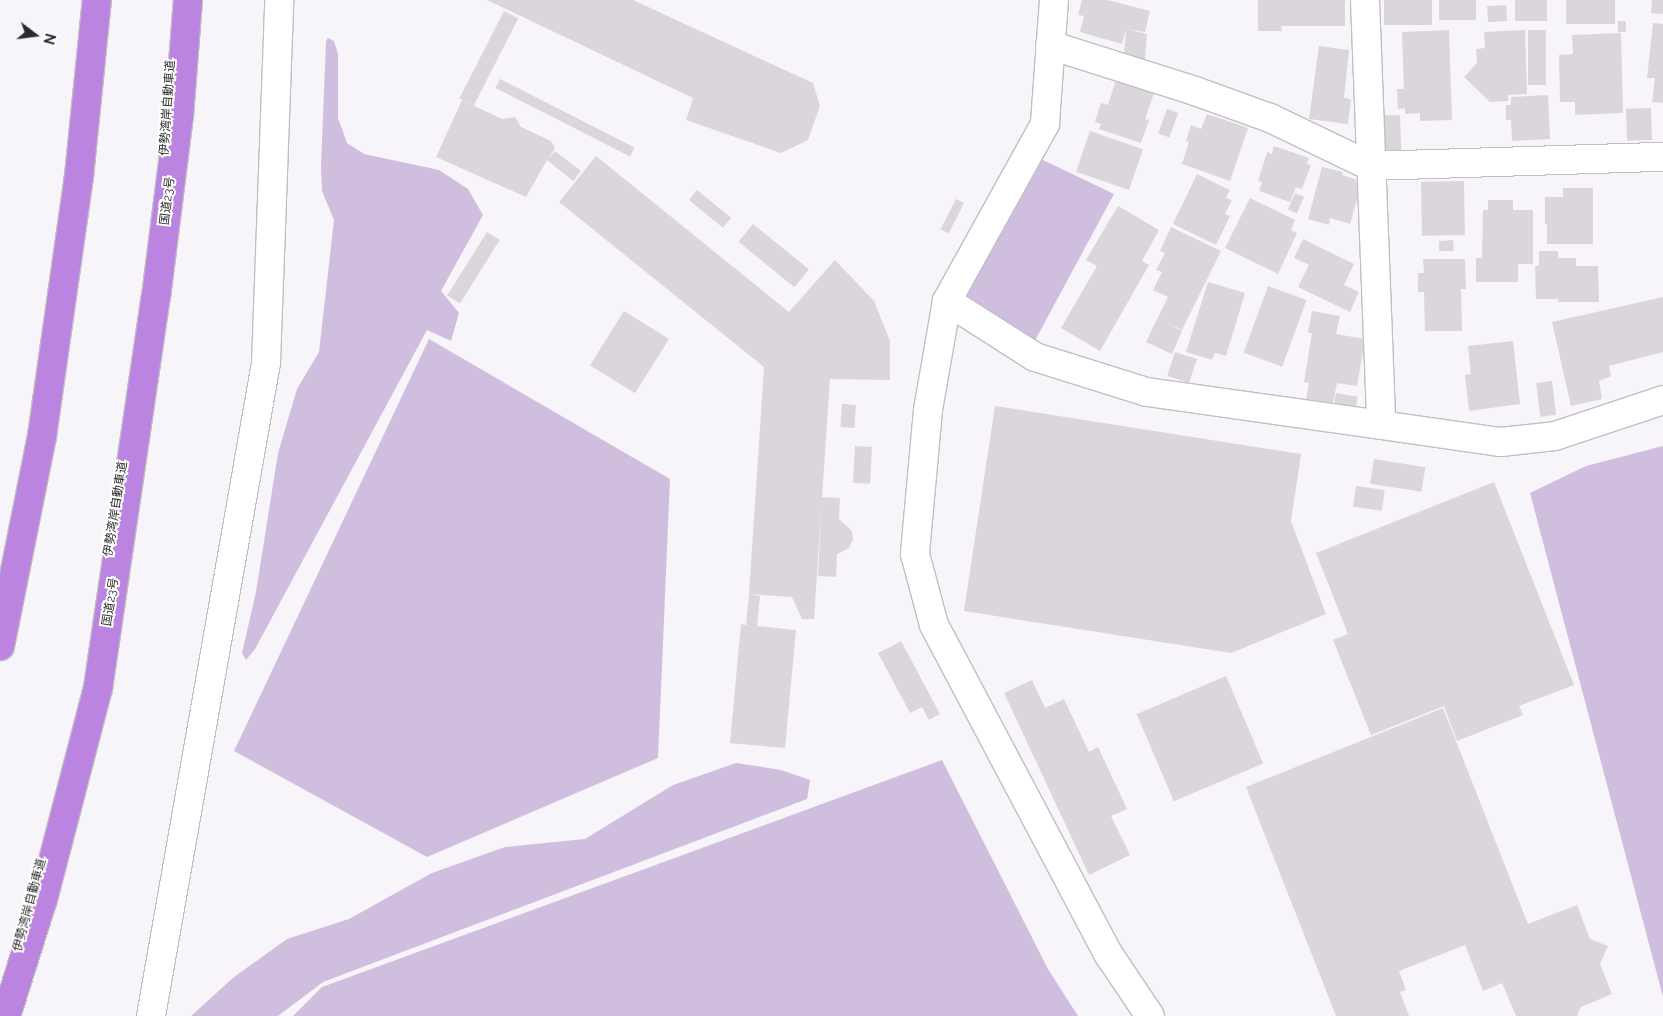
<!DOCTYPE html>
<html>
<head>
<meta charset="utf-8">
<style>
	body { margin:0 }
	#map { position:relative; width:1663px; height:1016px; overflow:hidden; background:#f7f4fa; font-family:Raleway,"Noto Sans JP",sans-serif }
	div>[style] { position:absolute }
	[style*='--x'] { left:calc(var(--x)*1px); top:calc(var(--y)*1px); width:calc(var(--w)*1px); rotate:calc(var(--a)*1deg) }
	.green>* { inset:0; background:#d0bedf }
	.building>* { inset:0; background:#dad6dc; transform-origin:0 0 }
	.roads { filter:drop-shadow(1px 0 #c1bec4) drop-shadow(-1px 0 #c1bec4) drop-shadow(0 1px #c1bec4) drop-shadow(0 -1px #c1bec4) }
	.street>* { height:28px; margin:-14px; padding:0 14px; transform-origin:14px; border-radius:14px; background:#fff }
	.highway>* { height:28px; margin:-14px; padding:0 14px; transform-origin:14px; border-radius:14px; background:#bb84e0 }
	span { translate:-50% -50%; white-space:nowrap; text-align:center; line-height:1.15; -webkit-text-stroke:4px #fff; paint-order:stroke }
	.street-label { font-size:12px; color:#2b2a2c }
	.north { position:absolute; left:10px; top:10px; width:50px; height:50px; -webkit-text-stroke:4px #fff; paint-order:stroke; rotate:105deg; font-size:14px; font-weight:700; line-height:20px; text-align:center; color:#2b2a2c }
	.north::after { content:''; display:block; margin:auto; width:18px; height:22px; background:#2b2a2c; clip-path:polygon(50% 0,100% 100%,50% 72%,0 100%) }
</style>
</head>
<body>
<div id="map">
	<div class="green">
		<i style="clip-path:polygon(328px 38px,334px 41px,338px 54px,338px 118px,347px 143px,364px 154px,439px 170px,468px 189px,483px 215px,441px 291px,459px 313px,451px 341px,427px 330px,255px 649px,246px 660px,242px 653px,256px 592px,278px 453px,297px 389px,319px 352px,334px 220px,322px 191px,321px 167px,326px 41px)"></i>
		<i style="clip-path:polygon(1041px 159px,1114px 194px,1032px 346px,964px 303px,962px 292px)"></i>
		<i style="clip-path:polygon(429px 339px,670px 479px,658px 758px,427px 857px,234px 751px)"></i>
		<i style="clip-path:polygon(1663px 446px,1663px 997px,1530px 493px,1586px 466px)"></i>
		<i style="clip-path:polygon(942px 760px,1048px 969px,1078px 1016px,293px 1016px,322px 987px)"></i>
		<i style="clip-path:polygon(736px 763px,781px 770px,810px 780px,807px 799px,323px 982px,278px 1016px,191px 1016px,234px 977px,287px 939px,349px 919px,432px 873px,505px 847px,585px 839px,673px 785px)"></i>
	</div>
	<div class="building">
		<i style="clip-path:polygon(487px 0,633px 0,813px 83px,820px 106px,808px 140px,781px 153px,686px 120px,693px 98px)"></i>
		<i style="clip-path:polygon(1082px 0,1107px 0,1150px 11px,1145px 32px,1126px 29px,1147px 34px,1145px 60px,1124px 55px,1126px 29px,1122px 44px,1080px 32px,1084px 16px,1078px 15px)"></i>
		<i style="clip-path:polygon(1258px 0,1345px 0,1345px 26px,1281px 26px,1282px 31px,1258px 31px)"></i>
		<i style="left:1384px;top:0;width:48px;height:25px"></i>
		<i style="left:1439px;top:0;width:37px;height:20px"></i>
		<i style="left:1515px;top:0;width:32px;height:21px"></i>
		<i style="left:1566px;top:0;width:49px;height:24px"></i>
		<i style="clip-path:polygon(1652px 0,1663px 0,1663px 14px,1651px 13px)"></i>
		<i style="left:1506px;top:5px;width:16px;height:19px;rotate:86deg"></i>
		<i style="left:504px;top:11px;width:16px;height:98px;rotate:27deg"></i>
		<i style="left:1626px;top:21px;width:11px;height:8px;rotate:90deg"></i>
		<i style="clip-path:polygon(1653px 23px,1663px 24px,1663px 103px,1652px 102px,1655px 78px,1647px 78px)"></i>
		<i style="clip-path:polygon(1449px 30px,1452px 120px,1420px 121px,1420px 113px,1405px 114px,1405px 108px,1398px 109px,1397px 89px,1404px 89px,1402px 32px)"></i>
		<i style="clip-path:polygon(1525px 30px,1527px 94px,1508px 95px,1508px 101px,1490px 102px,1464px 77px,1477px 63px,1476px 49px,1485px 48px,1484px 32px)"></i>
		<i style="left:1528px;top:30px;width:18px;height:55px"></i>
		<i style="clip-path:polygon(1621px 33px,1623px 113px,1575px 115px,1575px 102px,1560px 102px,1559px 55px,1573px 54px,1572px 35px)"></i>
		<i style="clip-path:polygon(1319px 46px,1349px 50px,1344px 98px,1351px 99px,1348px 124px,1309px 119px)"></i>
		<i style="left:500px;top:79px;width:151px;height:10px;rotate:27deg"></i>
		<i style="clip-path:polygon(1116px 80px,1154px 93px,1145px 119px,1149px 120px,1141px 143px,1099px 129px,1101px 124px,1095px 122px,1101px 103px,1108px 105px)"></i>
		<i style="clip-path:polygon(1548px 95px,1550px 139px,1512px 141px,1511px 120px,1506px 120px,1506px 105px,1511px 105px,1511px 97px)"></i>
		<i style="clip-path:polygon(462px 100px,502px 119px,515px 117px,521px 127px,551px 141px,555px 148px,548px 159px,555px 151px,581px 171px,573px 181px,547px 160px,526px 197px,436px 157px)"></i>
		<i style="left:1651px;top:108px;width:32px;height:25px;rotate:88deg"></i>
		<i style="left:1167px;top:109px;width:12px;height:26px;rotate:20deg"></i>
		<i style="clip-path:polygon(1207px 114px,1248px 128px,1230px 181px,1182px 164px,1189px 142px,1186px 141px,1191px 125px,1201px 129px)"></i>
		<i style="left:1400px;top:115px;width:35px;height:17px;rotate:88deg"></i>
		<i style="left:1090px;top:131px;width:56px;height:43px;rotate:19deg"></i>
		<i style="clip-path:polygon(1274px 146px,1309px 158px,1307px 164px,1311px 165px,1302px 189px,1296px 187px,1290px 202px,1259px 191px,1262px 182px,1258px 181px,1267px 152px,1272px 154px)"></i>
		<i style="clip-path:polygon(596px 156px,789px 312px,835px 260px,874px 301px,890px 341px,890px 380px,830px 379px,822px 497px,840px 498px,839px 519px,852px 531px,853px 539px,849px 548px,837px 554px,836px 577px,818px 576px,822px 500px,814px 619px,802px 619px,792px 597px,749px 594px,764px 367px,559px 202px)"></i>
		<i style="clip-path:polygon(1322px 167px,1343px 172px,1342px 175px,1355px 179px,1360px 189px,1350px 224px,1330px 218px,1329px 225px,1308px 219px)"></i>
		<i style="clip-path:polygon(1197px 174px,1230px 190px,1226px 198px,1232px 200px,1225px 214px,1230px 216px,1216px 245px,1173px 224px)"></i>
		<i style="left:1464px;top:181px;width:54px;height:43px;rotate:89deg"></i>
		<i style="clip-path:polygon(1563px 188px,1593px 188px,1593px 244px,1547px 244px,1547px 224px,1545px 224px,1545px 197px,1563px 197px)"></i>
		<i style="left:697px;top:190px;width:44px;height:13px;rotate:39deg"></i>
		<i style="left:1295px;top:193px;width:10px;height:18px;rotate:24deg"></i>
		<i style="clip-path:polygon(1250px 198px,1295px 220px,1291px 230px,1297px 233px,1278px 274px,1225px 248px)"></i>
		<i style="left:956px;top:199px;width:9px;height:34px;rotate:27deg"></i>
		<i style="clip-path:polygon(1488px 200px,1513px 200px,1513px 210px,1533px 210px,1533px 264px,1518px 264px,1518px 282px,1476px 282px,1476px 258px,1482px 258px,1483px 210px,1488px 210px)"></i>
		<i style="clip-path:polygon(1118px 206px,1159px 230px,1142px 261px,1149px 265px,1100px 351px,1061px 328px,1097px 266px,1086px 260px)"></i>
		<i style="left:753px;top:224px;width:72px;height:23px;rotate:39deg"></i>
		<i style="clip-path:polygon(1171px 227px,1221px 251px,1182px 330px,1165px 322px,1182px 331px,1172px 354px,1146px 342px,1168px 297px,1153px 290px,1162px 272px,1156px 270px,1165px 253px,1160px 251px)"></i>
		<i style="left:487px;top:232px;width:15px;height:75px;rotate:32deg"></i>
		<i style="clip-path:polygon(1303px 239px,1354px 264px,1344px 285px,1359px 292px,1350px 312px,1298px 287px,1309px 265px,1294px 258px)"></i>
		<i style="clip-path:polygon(1453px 240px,1454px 251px,1439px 251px,1439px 241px)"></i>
		<i style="clip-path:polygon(1539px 251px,1558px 251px,1558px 258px,1576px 258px,1576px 266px,1598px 266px,1599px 302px,1558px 302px,1558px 299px,1536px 299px,1535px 266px,1539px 266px)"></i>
		<i style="clip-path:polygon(1423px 259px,1465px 259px,1466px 289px,1461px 289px,1462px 331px,1425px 331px,1424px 292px,1418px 292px,1418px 273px,1424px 273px)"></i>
		<i style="clip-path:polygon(1208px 282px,1245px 293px,1226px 356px,1215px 353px,1212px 360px,1186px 352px)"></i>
		<i style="left:1268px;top:286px;width:41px;height:71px;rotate:20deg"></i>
		<i style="clip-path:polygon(1663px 297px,1663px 352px,1609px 366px,1611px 376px,1599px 381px,1602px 399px,1571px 406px,1552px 322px)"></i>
		<i style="left:624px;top:311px;width:53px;height:64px;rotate:32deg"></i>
		<i style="clip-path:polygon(1312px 311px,1340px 316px,1336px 334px,1365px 339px,1357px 386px,1337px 383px,1333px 403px,1306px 399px,1309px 383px,1304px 382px,1312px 333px,1308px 333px)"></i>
		<i style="clip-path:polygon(1513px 341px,1520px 404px,1469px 411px,1465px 375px,1471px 374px,1468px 346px)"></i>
		<i style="left:1175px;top:352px;width:23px;height:25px;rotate:18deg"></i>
		<i style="left:1552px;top:381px;width:34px;height:16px;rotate:83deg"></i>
		<i style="left:1336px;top:393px;width:22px;height:10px;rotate:10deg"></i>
		<i style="left:842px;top:404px;width:14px;height:23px;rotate:4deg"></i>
		<i style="clip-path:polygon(995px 406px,1301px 454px,1291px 521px,1326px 614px,1231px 653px,964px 611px)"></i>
		<i style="left:855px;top:446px;width:17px;height:37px;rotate:3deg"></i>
		<i style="left:1374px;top:459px;width:52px;height:25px;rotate:9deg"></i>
		<i style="clip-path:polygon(1494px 482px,1574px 685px,1519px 706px,1523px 715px,1457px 741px,1444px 706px,1371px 735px,1333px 640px,1348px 634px,1316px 553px)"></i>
		<i style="left:1356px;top:486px;width:29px;height:21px;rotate:8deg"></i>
		<i style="clip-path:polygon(749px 594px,760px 596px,757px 626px,796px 630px,785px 748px,730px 743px,741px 624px,746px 625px)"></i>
		<i style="clip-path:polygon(901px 641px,940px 714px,929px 720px,922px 707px,910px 713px,878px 653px,890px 647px,898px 662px,890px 647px)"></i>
		<i style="left:1226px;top:676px;width:95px;height:97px;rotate:67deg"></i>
		<i style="clip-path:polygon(1032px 680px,1045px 708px,1064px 699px,1089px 752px,1098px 747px,1127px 809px,1111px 816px,1130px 855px,1089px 875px,1004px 693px)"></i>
		<i style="clip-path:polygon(1443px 708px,1528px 924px,1577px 905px,1590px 939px,1608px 946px,1600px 964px,1612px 994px,1581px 1007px,1577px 1016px,1516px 1016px,1502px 983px,1483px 991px,1465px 945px,1399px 971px,1406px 990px,1400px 992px,1409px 1016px,1336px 1016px,1246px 787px)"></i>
	</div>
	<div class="roads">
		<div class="street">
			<i style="--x:1054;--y:0;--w:124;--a:94.2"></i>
			<i style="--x:1045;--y:124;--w:202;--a:119"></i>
			<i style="--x:947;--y:301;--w:111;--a:99.9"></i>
			<i style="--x:928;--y:410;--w:145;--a:95.2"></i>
			<i style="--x:915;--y:554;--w:73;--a:75"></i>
			<i style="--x:934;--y:625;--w:374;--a:62.1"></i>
			<i style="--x:1109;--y:955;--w:73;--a:56.1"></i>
			<i style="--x:1365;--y:0;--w:425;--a:87.8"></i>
			<i style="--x:1050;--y:45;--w:152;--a:17.6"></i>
			<i style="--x:1195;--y:91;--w:80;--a:19.8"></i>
			<i style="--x:1270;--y:118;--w:111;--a:25.6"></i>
			<i style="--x:1370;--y:166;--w:293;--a:-1.8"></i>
			<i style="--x:947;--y:301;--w:104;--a:32.5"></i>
			<i style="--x:1035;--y:357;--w:117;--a:17.4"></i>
			<i style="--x:1147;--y:392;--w:236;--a:8"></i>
			<i style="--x:1381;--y:425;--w:121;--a:8.1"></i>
			<i style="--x:1501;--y:442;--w:54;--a:-6.3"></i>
			<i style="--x:1555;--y:436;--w:114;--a:-18.4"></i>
			<i style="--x:151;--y:1016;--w:663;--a:-80.01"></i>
			<i style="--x:266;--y:363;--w:363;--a:-87.9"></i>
		</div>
		<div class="highway">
			<i style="--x:0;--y:646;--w:214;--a:-78.7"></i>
			<i style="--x:42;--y:436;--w:263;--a:-81.9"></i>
			<i style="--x:79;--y:176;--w:177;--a:-84.2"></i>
			<i style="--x:6;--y:1016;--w:123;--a:-72.5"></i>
			<i style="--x:43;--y:899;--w:218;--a:-75.4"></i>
			<i style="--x:98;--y:688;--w:395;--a:-81.6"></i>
			<i style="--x:156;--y:297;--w:182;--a:-82.8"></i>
			<i style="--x:179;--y:116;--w:116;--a:-85.6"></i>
		</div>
	</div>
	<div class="street-label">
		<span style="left:168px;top:108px;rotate:-86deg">伊勢湾岸自動車道</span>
		<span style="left:168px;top:201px;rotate:-83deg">国道23号</span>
		<span style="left:116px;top:509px;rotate:-81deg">伊勢湾岸自動車道</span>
		<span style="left:111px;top:602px;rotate:-81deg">国道23号</span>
		<span style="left:30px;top:905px;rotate:-75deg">伊勢湾岸自動車道</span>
	</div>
	<div class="north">N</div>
</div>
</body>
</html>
